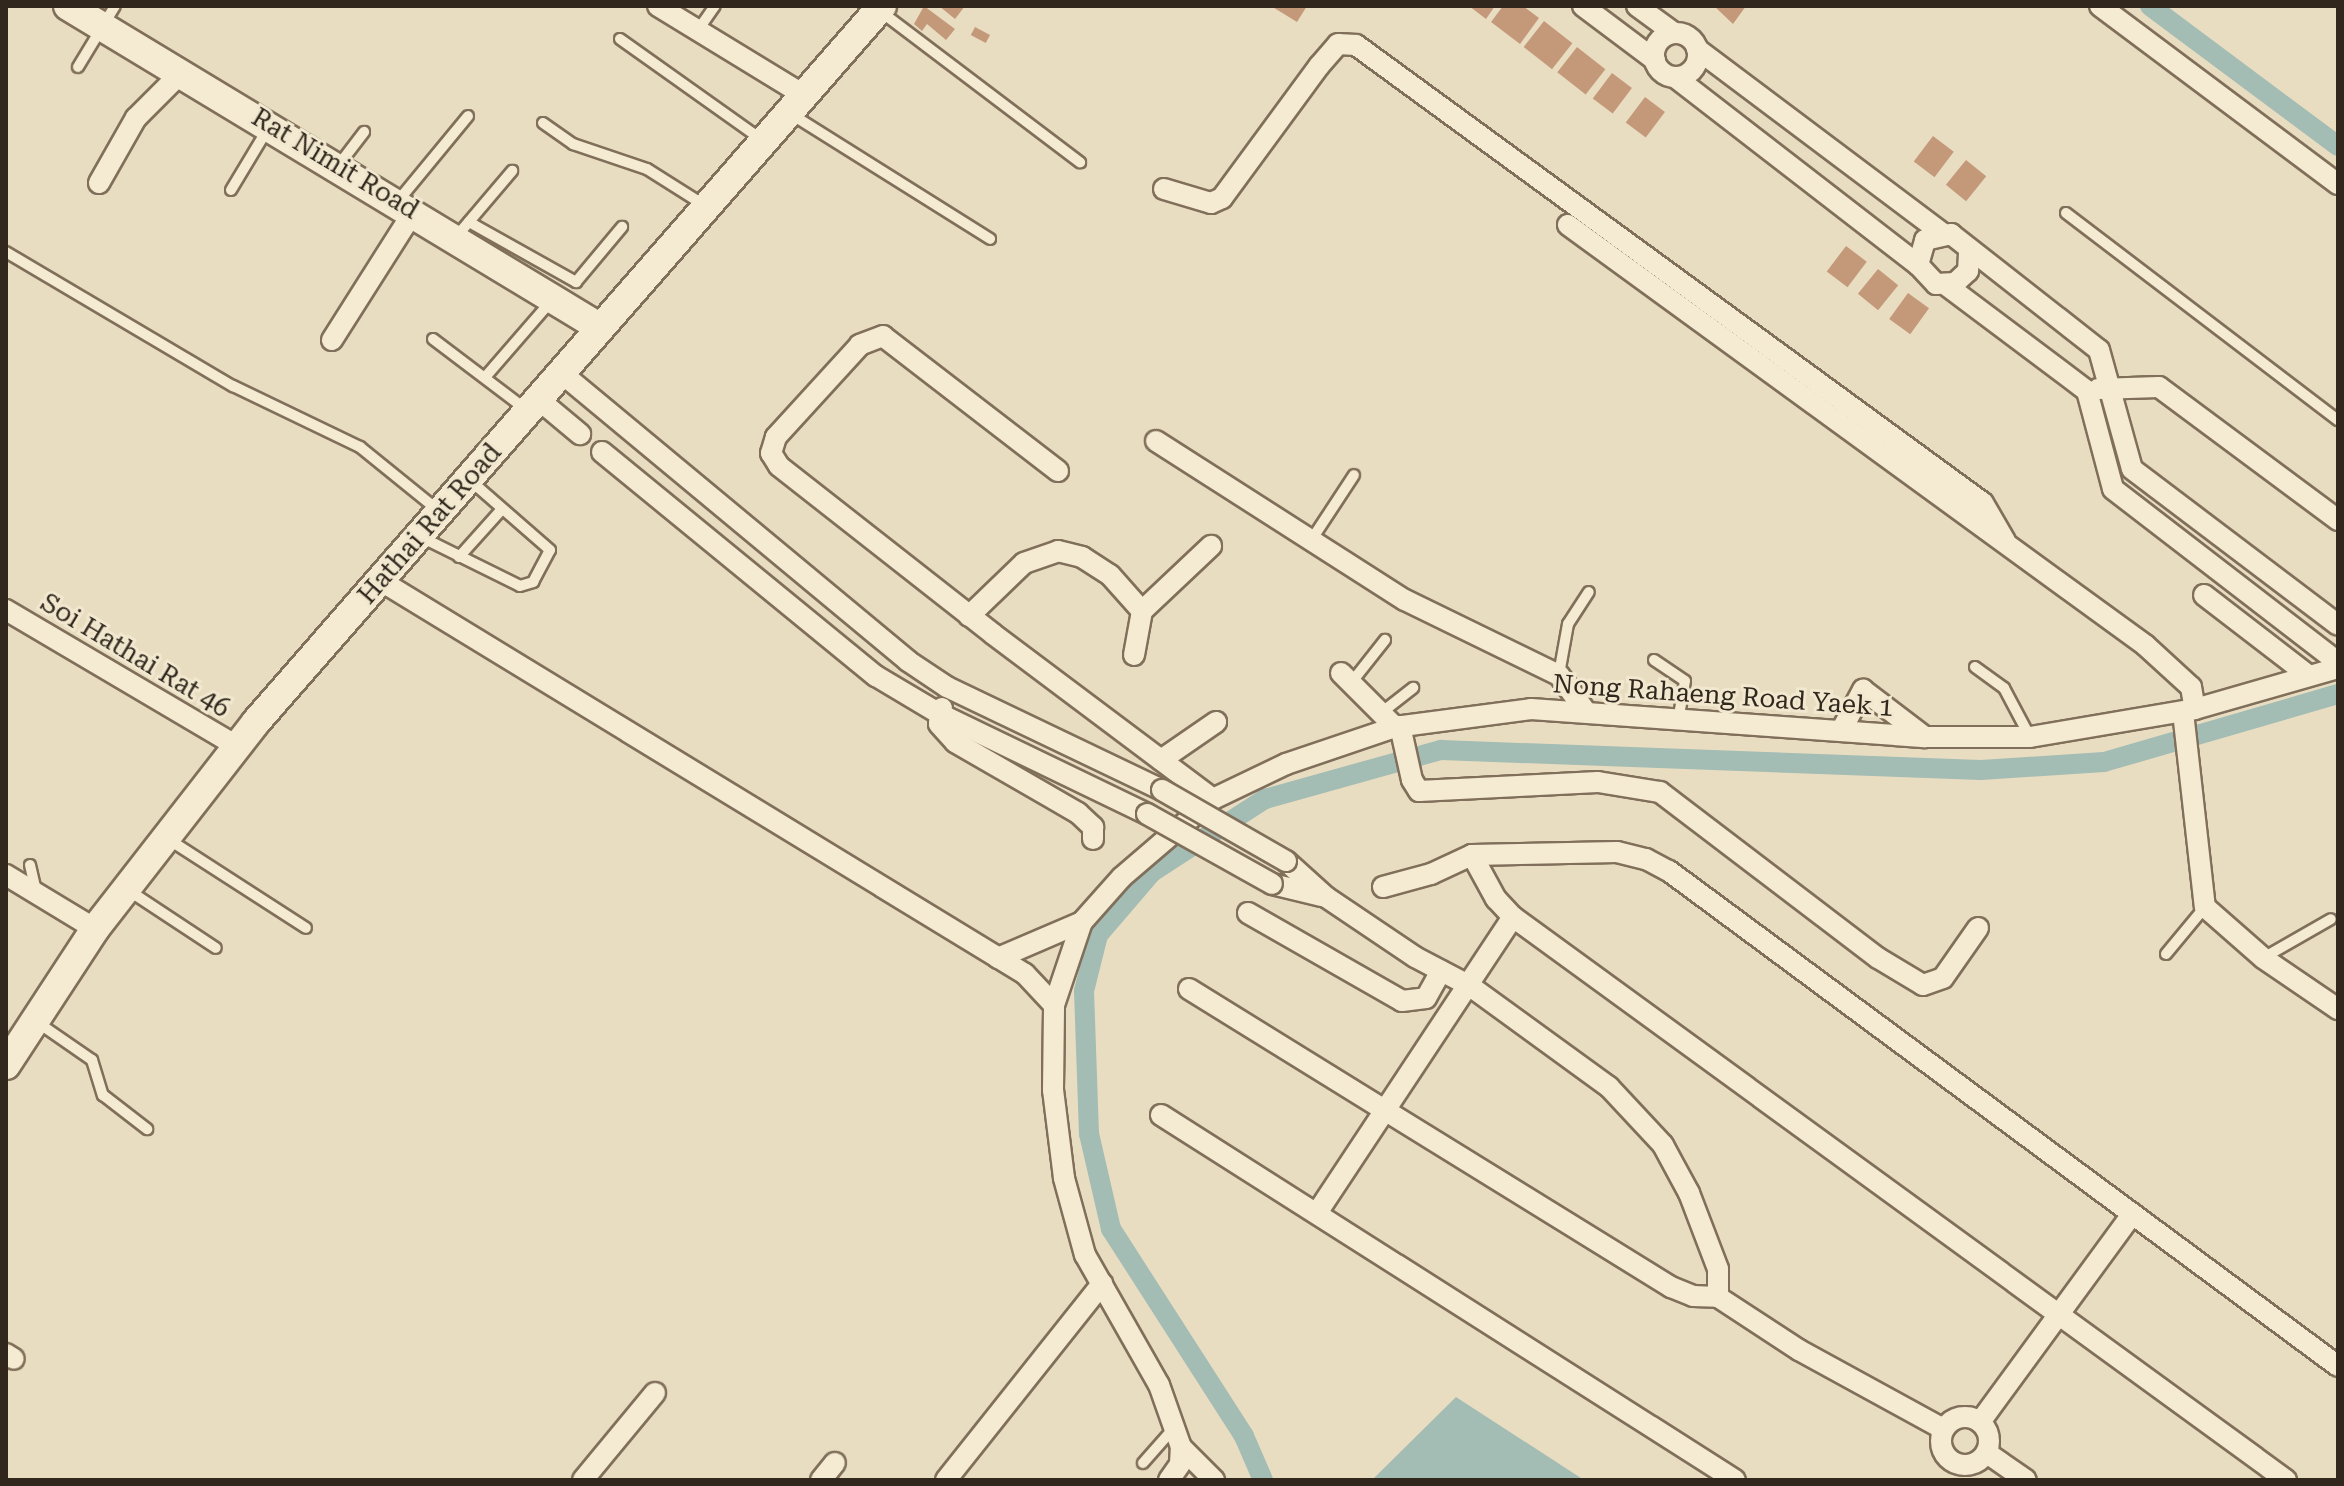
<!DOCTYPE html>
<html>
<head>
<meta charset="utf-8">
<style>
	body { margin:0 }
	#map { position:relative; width:2344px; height:1486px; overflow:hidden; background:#e9ddc1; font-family:"Roboto Serif",serif }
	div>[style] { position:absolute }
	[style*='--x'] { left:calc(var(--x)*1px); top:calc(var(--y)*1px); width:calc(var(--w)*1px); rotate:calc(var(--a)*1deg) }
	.water>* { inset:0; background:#a3bcb4 }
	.canal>* { height:20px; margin:-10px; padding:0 10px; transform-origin:10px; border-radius:10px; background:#a3bcb4 }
	.building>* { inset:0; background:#c4997a; transform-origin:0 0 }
	.roads { filter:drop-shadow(2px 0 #806f5a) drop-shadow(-2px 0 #806f5a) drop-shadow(0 2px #806f5a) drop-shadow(0 -2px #806f5a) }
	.lane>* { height:10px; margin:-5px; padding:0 5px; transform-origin:5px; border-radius:5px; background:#f5ebd3 }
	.street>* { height:20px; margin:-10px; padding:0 10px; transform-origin:10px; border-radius:10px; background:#f5ebd3 }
	.street>.ring { margin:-10px; padding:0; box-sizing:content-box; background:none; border:20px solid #f5ebd3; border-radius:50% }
	.secondary>* { height:28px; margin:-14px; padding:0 14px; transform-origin:14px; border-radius:14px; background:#f5ebd3 }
	.bridges { filter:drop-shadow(2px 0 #806f5a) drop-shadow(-2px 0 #806f5a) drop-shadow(0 2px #806f5a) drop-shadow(0 -2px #806f5a) }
	.street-bridge>* { height:20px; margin:-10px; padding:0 10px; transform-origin:10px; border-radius:10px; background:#f5ebd3 }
	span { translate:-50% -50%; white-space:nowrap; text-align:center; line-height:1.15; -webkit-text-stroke:6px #f1e8cf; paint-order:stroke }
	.street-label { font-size:26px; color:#31271d }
	.frame { position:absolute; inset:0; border:8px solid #31271d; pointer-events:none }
</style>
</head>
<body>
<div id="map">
	<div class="water">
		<i style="clip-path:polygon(1456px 1397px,1584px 1480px,1372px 1480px)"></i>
	</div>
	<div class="canal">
		<i style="--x:2150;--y:6;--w:234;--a:36.7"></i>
		<i style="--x:1263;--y:1480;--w:48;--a:-113.4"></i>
		<i style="--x:1244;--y:1436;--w:246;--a:-122.7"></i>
		<i style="--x:1111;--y:1229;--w:98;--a:-103"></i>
		<i style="--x:1089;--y:1134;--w:143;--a:-92"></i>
		<i style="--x:1084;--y:991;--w:58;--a:-76"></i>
		<i style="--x:1098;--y:935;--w:83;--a:-49.4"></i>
		<i style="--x:1152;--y:872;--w:135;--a:-32.9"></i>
		<i style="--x:1265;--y:799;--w:183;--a:-15.6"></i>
		<i style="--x:1441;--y:750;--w:540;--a:2.12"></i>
		<i style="--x:1981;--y:770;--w:123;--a:-3.7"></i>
		<i style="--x:2104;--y:762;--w:244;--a:-16.2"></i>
	</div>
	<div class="building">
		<i style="clip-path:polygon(924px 6px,955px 29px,946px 40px,927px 24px,922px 31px,914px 24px)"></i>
		<i style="clip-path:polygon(939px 6px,965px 6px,955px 19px)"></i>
		<i style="clip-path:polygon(1271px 6px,1307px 6px,1297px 22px)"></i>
		<i style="clip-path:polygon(1469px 6px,1495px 6px,1486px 19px)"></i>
		<i style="clip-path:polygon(1503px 6px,1523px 6px,1539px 18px,1520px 44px,1491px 22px)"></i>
		<i style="clip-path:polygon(1714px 6px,1746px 6px,1733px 24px)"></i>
		<i style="left:1544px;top:21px;width:36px;height:33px;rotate:38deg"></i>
		<i style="left:975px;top:27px;width:17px;height:9px;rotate:28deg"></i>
		<i style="left:1577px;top:47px;width:36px;height:32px;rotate:38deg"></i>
		<i style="left:1612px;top:73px;width:25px;height:32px;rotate:37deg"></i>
		<i style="left:1645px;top:97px;width:25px;height:32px;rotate:37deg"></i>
		<i style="left:1933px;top:136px;width:26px;height:32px;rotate:37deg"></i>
		<i style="left:1966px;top:160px;width:26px;height:32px;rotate:39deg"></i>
		<i style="left:1846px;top:246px;width:26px;height:32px;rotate:37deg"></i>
		<i style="left:1878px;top:269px;width:26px;height:32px;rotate:39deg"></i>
		<i style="left:1908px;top:293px;width:26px;height:32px;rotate:36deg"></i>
	</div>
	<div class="roads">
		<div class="lane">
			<i style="--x:880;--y:11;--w:251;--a:37.1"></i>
			<i style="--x:698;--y:30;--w:29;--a:-55"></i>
			<i style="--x:620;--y:39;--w:174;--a:35.4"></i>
			<i style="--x:78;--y:67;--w:71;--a:-58.8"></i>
			<i style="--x:791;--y:114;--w:235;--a:32.1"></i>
			<i style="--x:543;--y:123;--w:37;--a:35"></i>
			<i style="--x:573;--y:144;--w:78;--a:18.7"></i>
			<i style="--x:647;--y:169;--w:67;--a:32.3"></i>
			<i style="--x:338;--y:166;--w:43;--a:-52.6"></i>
			<i style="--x:231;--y:190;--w:70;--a:-59"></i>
			<i style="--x:398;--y:201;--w:110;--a:-50.5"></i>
			<i style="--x:2066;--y:213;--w:342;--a:37.3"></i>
			<i style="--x:469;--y:222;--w:123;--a:29.3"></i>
			<i style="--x:576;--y:282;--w:72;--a:-50.1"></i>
			<i style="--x:456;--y:237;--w:87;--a:-49.7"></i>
			<i style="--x:6;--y:252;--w:264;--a:30.6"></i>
			<i style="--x:233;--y:386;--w:141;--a:25.7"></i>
			<i style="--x:360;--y:447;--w:102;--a:39"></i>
			<i style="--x:433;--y:339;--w:118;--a:37.1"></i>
			<i style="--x:487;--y:375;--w:98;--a:-49.1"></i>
			<i style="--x:421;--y:537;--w:110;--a:26.3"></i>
			<i style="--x:520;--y:586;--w:14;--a:-17"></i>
			<i style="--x:533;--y:582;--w:36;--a:-62"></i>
			<i style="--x:550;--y:550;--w:105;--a:-138.9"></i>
			<i style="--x:1310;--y:542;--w:80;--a:-56.7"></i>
			<i style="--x:459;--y:557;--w:64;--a:-48.1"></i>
			<i style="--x:1654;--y:660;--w:37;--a:34"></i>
			<i style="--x:1685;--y:681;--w:41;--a:99.9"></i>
			<i style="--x:1975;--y:667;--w:36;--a:36"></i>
			<i style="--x:2004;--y:688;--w:55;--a:62"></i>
			<i style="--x:1559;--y:674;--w:51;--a:-79.8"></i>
			<i style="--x:1568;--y:624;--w:38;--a:-57"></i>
			<i style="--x:1351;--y:683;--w:55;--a:-51.7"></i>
			<i style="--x:1381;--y:713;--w:41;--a:-38"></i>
			<i style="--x:168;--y:839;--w:164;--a:32.8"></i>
			<i style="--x:30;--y:865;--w:28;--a:77"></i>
			<i style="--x:128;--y:890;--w:105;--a:33.4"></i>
			<i style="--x:2166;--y:954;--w:61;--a:-50.3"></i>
			<i style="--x:2263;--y:958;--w:78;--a:-29.8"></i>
			<i style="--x:37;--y:1022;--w:67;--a:34.6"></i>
			<i style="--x:92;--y:1060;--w:37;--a:73"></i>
			<i style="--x:103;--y:1095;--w:56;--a:37.7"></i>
			<i style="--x:1143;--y:1463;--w:47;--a:-48.5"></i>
		</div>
		<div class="street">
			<i style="--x:658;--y:6;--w:171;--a:31.4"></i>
			<i style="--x:1583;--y:6;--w:90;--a:36.9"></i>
			<i style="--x:1637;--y:6;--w:46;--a:36.1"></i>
			<i style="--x:2100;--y:6;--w:297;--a:36.8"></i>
			<i class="ring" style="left:1654px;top:33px;width:24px;height:24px"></i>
			<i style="--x:1697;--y:49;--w:306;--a:36.9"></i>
			<i style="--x:1675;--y:77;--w:307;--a:37.7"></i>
			<i style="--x:99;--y:183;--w:75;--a:-60.4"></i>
			<i style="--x:136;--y:118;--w:64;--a:-45"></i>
			<i style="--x:1164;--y:189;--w:49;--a:16.6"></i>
			<i style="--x:1211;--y:203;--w:12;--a:-24"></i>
			<i style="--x:1222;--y:198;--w:164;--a:-53.7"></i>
			<i style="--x:1319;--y:66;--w:29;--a:-49"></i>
			<i style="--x:1338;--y:44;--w:18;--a:3"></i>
			<i style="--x:1356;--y:45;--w:776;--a:36.15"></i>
			<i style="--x:1983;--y:503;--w:44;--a:59.9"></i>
			<i style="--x:1568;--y:225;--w:714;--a:36.05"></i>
			<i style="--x:2145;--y:645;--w:62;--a:42.4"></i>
			<i style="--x:2191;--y:687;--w:22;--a:80"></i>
			<i style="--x:1969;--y:253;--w:18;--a:93"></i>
			<i style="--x:1968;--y:271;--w:18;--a:137"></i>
			<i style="--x:1955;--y:283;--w:19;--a:177"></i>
			<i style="--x:1936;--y:284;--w:26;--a:-133"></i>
			<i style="--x:1918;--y:265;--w:26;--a:-74"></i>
			<i style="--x:1925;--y:240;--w:27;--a:-13"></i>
			<i style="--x:1951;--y:234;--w:188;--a:38.1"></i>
			<i style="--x:2099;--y:350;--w:123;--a:74.5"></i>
			<i style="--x:2132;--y:469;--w:258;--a:37.1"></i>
			<i style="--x:1946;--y:285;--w:176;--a:36.9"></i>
			<i style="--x:2087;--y:391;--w:101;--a:75.1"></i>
			<i style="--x:2113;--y:489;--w:284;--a:37.6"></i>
			<i style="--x:332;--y:340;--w:153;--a:-57.6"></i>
			<i style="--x:559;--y:371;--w:454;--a:39.7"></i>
			<i style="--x:908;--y:661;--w:47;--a:33.7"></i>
			<i style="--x:947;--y:687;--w:238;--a:25.6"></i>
			<i style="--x:2098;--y:389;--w:61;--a:-1.9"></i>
			<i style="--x:2159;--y:387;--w:223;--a:36.6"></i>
			<i style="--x:538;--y:399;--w:55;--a:39.8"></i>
			<i style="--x:1156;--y:441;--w:295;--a:32.6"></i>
			<i style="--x:1405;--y:600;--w:171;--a:26"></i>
			<i style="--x:1559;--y:675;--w:42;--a:53.7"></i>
			<i style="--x:602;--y:452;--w:354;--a:39.3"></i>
			<i style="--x:876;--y:676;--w:74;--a:30.7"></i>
			<i style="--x:940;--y:714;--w:230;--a:25.8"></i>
			<i style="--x:1058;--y:471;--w:221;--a:-142.4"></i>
			<i style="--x:883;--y:336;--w:25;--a:159"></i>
			<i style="--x:860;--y:345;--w:125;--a:132.4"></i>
			<i style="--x:776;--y:437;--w:17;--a:107"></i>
			<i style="--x:771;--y:453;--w:15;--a:58"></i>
			<i style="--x:779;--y:466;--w:272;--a:38.1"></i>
			<i style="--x:993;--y:634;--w:275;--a:36.9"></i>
			<i style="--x:381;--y:581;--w:754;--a:31.39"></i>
			<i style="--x:1025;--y:974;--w:42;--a:46.9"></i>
			<i style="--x:2204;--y:595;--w:131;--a:37.6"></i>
			<i style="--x:6;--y:610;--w:268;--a:30.5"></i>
			<i style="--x:969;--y:616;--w:76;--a:-43.9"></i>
			<i style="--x:1024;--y:563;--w:36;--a:-19"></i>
			<i style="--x:1058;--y:551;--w:25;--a:14"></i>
			<i style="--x:1082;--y:557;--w:33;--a:33"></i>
			<i style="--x:1110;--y:575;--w:48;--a:48.4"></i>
			<i style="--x:1142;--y:611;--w:95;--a:-43.3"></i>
			<i style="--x:1134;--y:655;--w:45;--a:-79.7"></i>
			<i style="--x:1341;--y:673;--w:76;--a:45"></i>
			<i style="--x:942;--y:708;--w:16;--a:101"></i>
			<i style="--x:939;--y:724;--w:24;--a:48"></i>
			<i style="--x:955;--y:742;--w:142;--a:30"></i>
			<i style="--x:1078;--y:813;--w:21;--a:43"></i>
			<i style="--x:1093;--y:827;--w:12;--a:90"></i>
			<i style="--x:2183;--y:712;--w:196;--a:83.6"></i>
			<i style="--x:2205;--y:907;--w:77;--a:41.3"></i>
			<i style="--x:2263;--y:958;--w:91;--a:34.2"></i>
			<i style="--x:1400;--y:726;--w:55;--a:77.5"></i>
			<i style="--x:1412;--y:780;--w:13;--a:58"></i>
			<i style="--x:1419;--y:791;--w:179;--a:-2.9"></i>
			<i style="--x:1598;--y:782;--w:63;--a:9.2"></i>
			<i style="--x:1660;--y:792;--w:274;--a:37.3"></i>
			<i style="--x:1878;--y:958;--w:52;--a:31"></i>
			<i style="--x:1923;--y:985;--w:21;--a:-19"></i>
			<i style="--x:1943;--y:978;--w:61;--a:-55"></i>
			<i style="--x:1841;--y:731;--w:47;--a:-61.8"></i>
			<i style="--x:1863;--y:690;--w:78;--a:37.2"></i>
			<i style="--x:1161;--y:760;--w:67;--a:-34.6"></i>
			<i style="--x:1286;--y:861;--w:54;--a:42"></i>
			<i style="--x:1326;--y:897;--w:107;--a:34"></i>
			<i style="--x:1415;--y:957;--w:62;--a:27.8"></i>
			<i style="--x:1470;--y:986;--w:172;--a:36"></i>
			<i style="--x:1609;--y:1087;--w:79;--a:47"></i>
			<i style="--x:1663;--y:1145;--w:55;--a:61.6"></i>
			<i style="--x:1689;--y:1193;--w:81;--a:69.1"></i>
			<i style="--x:1718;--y:1269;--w:28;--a:90"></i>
			<i style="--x:1718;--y:1297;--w:97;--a:33.2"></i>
			<i style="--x:1799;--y:1350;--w:164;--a:28.7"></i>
			<i style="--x:6;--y:875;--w:104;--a:31.2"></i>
			<i style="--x:1272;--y:884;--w:51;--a:13.5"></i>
			<i style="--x:1383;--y:887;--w:50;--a:-15.2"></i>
			<i style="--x:1431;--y:874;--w:45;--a:-24.9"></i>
			<i style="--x:1248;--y:913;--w:177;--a:29.7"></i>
			<i style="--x:1402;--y:1001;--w:24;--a:-7"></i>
			<i style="--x:1426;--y:998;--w:31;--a:-61"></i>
			<i style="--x:998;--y:958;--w:91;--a:-23.2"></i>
			<i style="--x:1189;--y:989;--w:567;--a:31.73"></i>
			<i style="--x:1671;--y:1287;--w:24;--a:22"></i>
			<i style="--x:1693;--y:1296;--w:25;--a:2"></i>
			<i style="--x:1161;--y:1115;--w:680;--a:32.45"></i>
			<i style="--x:1317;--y:1213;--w:355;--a:-56.5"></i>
			<i style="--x:6;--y:1354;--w:9;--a:32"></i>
			<i class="ring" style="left:1941px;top:1417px;width:28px;height:28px"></i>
			<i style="--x:1980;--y:1422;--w:258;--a:-53.8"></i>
			<i style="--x:1181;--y:1447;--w:47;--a:45"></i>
			<i style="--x:1987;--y:1453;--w:47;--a:34.7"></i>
			<i style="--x:583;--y:1480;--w:113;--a:-50.4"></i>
			<i style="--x:821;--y:1480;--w:22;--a:-51"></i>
			<i style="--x:946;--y:1480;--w:251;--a:-51.5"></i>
			<i style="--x:1169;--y:1480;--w:19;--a:-55"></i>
			<i style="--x:1180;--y:1464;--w:17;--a:-87"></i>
			<i style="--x:1181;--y:1447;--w:66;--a:-109.5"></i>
			<i style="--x:1159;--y:1385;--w:150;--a:-119.6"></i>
			<i style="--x:1085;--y:1255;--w:80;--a:-105.3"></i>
			<i style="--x:1064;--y:1178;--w:89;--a:-97.1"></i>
			<i style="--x:1053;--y:1090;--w:85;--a:-89.3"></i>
			<i style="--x:1054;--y:1005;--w:88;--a:-71.4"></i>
			<i style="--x:1082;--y:922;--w:60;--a:-48.4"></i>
			<i style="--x:1122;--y:877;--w:120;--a:-40.6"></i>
			<i style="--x:1213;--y:799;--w:81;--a:-25.6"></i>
			<i style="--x:1286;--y:764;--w:115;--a:-18.7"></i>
			<i style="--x:1395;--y:727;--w:137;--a:-7.5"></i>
			<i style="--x:1531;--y:709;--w:395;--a:4.1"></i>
			<i style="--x:1925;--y:737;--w:105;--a:0"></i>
			<i style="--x:2030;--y:737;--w:167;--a:-9.6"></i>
			<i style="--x:2195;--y:709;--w:149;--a:-16"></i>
			<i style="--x:2286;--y:1480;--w:956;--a:-143.93"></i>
			<i style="--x:1513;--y:917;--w:25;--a:-133"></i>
			<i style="--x:1496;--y:899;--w:50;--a:-118.6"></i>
			<i style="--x:1472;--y:855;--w:145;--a:-1.2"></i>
			<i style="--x:1617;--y:852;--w:30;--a:14"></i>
			<i style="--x:1646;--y:859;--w:26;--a:28"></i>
			<i style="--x:1669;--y:871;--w:832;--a:36.5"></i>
		</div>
		<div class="secondary">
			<i style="--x:68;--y:6;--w:620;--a:31.15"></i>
			<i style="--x:6;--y:1065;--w:163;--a:-56.8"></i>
			<i style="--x:95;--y:929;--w:262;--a:-52.1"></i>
			<i style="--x:256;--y:722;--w:951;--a:-48.84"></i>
		</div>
	</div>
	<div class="bridges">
		<div class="street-bridge">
			<i style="--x:1162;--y:790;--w:143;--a:29.8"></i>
			<i style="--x:1147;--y:814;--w:143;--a:29.2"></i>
		</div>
	</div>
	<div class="street-label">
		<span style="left:335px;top:164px;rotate:31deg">Rat Nimit Road</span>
		<span style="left:430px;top:524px;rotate:-49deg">Hathai Rat Road</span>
		<span style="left:135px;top:656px;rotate:31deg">Soi Hathai Rat 46</span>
		<span style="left:1723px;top:696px;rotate:4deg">Nong Rahaeng Road Yaek 1</span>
	</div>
	<div class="frame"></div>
</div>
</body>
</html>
